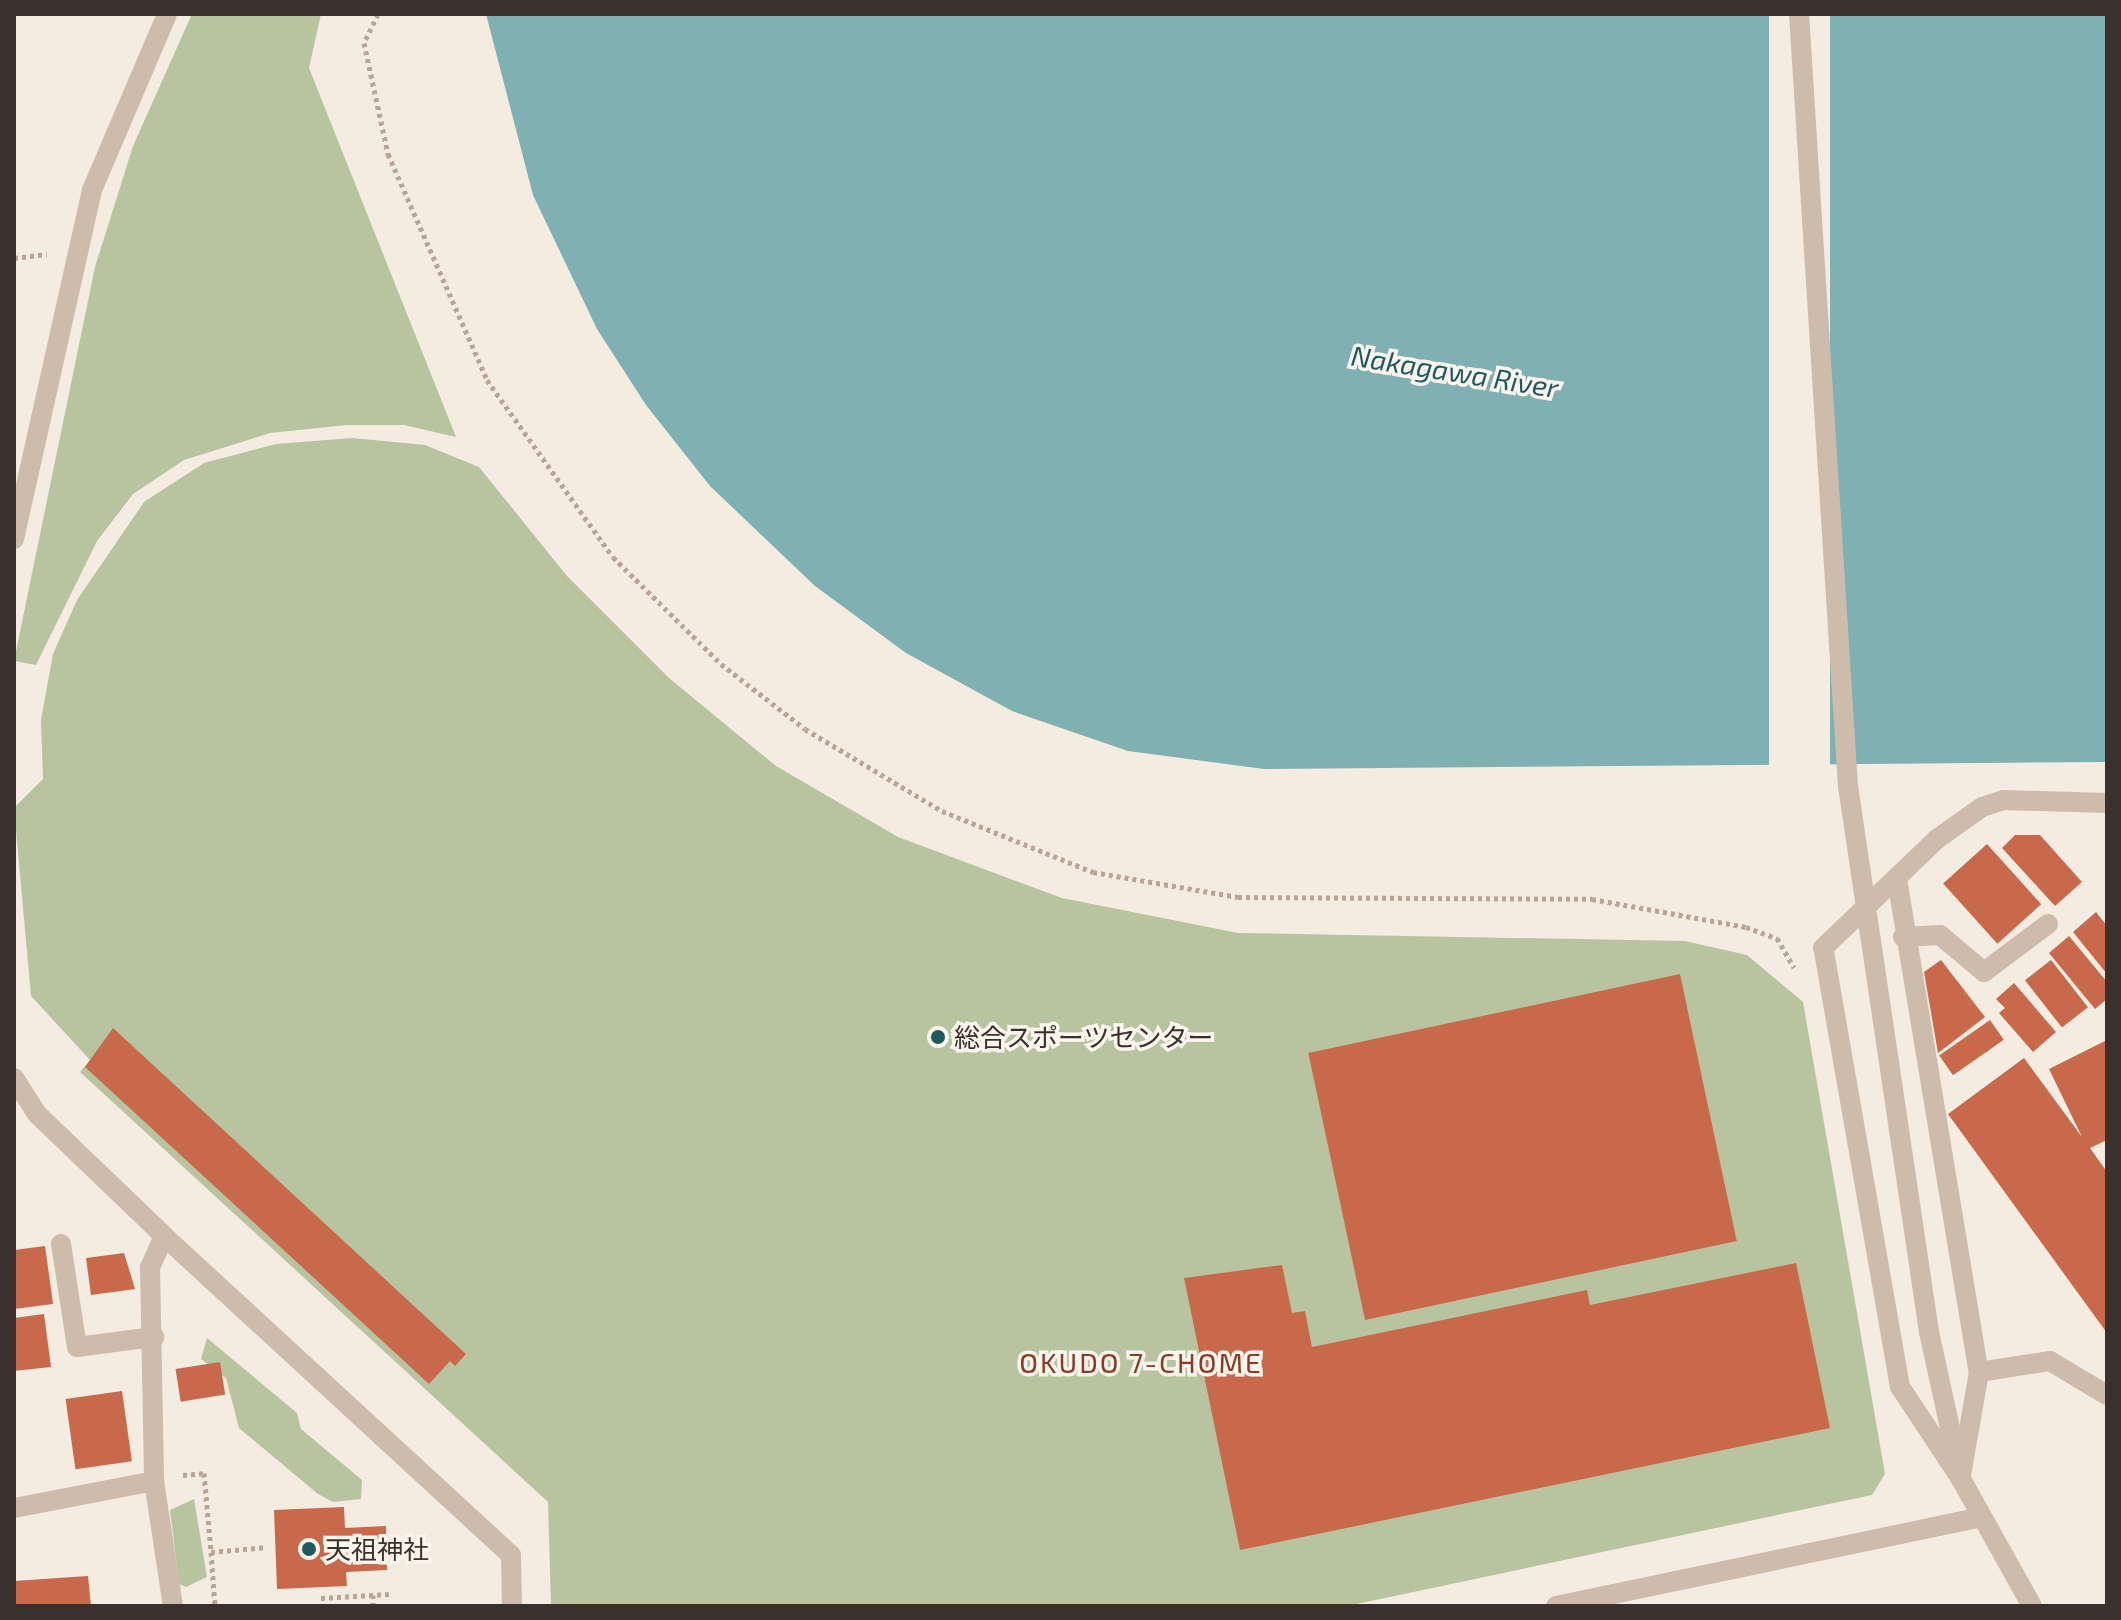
<!DOCTYPE html>
<html>
<head>
<meta charset="utf-8">
<style>
	body { margin:0 }
	#map { position:relative; width:2121px; height:1620px; overflow:hidden; background:#f4ebe1; font-family:"Exo 2","Noto Sans JP",sans-serif }
	div>[style] { position:absolute }
	[style*='--x'] { left:calc(var(--x)*1px); top:calc(var(--y)*1px); width:calc(var(--w)*1px); rotate:calc(var(--a)*1deg) }
	.green>* { inset:0; background:#b8c4a0 }
	.water>* { inset:0; background:#7fb0b2 }
	.pier>* { inset:0; background:#f4ebe1; transform-origin:0 0 }
	.building>* { inset:0; background:#c8694b; transform-origin:0 0 }
	.path>* { height:5px; margin-top:-2.5px; transform-origin:0; background:repeating-linear-gradient(90deg,#b9a596 0 4px,transparent 0 8px) }
	.service>* { height:20px; margin:-10px; padding:0 10px; transform-origin:10px; border-radius:10px; background:#cdbbac }
	.minor>* { height:20px; margin:-10px; padding:0 10px; transform-origin:10px; border-radius:10px; background:#cdbbac }
	.tertiary>* { height:20px; margin:-10px; padding:0 10px; transform-origin:10px; border-radius:10px; background:#cdbbac }
	.tertiary-bridge>* { height:20px; margin:-10px; padding:0 10px; transform-origin:10px; border-radius:10px; background:#cdbbac }
	.dots>* { width:22px; height:22px; translate:-50% -50%; box-sizing:border-box; border:4px solid #fbf5ee; border-radius:50% }
	span { translate:-50% -50%; white-space:nowrap; text-align:center; line-height:1.15; -webkit-text-stroke:7px #fbf5ee; paint-order:stroke }
	.poi-label { font-size:26px; color:#3b302b }
	.left { translate:0 -50%; text-align:left }
	.water-label { font-size:28px; color:#1f5a5e; font-style:italic }
	.neighbourhood-label { font-size:28px; color:#8c3b22; letter-spacing:2px }
	.frame { position:absolute; inset:0; border:16px solid #3b302b; pointer-events:none }
</style>
</head>
<body>
<div id="map">
	<div class="green">
		<i style="clip-path:polygon(192px 14px,321px 14px,309px 68px,456px 437px,404px 425px,347px 425px,270px 433px,184px 460px,133px 494px,97px 541px,36px 665px,14px 661px,95px 267px,133px 146px)"></i>
		<i style="clip-path:polygon(352px 438px,425px 445px,479px 467px,567px 576px,669px 678px,776px 766px,898px 837px,1062px 898px,1238px 933px,1685px 941px,1747px 955px,1803px 1002px,1885px 1474px,1872px 1495px,1347px 1606px,551px 1606px,548px 1502px,80px 1072px,90px 1060px,31px 996px,14px 808px,43px 779px,41px 720px,53px 654px,77px 600px,144px 502px,204px 463px,276px 444px)"></i>
		<i style="clip-path:polygon(207px 1338px,297px 1413px,301px 1429px,362px 1480px,361px 1499px,333px 1502px,318px 1494px,239px 1428px,226px 1378px,201px 1359px)"></i>
		<i style="clip-path:polygon(194px 1499px,207px 1577px,186px 1587px,179px 1584px,170px 1510px)"></i>
	</div>
	<div class="water">
		<i style="clip-path:polygon(486px 14px,2107px 14px,2107px 762px,1264px 769px,1128px 751px,1012px 711px,906px 653px,815px 586px,710px 486px,646px 405px,597px 329px,533px 195px)"></i>
	</div>
	<div class="pier">
		<i style="left:1769px;top:14px;width:61px;height:760px"></i>
	</div>
	<div class="building">
		<i style="clip-path:polygon(2015px 835px,2040px 835px,2082px 882px,2055px 906px,2002px 848px)"></i>
		<i style="left:1987px;top:844px;width:81px;height:59px;rotate:48deg"></i>
		<i style="clip-path:polygon(2096px 912px,2107px 926px,2107px 974px,2073px 932px)"></i>
		<i style="clip-path:polygon(2069px 936px,2107px 982px,2107px 999px,2095px 1009px,2049px 953px)"></i>
		<i style="clip-path:polygon(1941px 960px,1985px 1017px,1938px 1053px,1924px 972px)"></i>
		<i style="left:2051px;top:960px;width:60px;height:33px;rotate:52deg"></i>
		<i style="left:1680px;top:974px;width:273px;height:380px;rotate:78deg"></i>
		<i style="clip-path:polygon(2014px 983px,2056px 1032px,2033px 1052px,1999px 1013px,2005px 1008px,1996px 999px)"></i>
		<i style="left:1990px;top:1020px;width:24px;height:62px;rotate:55deg"></i>
		<i style="clip-path:polygon(113px 1028px,466px 1354px,455px 1366px,450px 1361px,429px 1384px,85px 1067px)"></i>
		<i style="clip-path:polygon(2107px 1040px,2107px 1140px,2090px 1148px,2107px 1172px,2107px 1333px,1948px 1114px,2024px 1058px,2082px 1137px,2049px 1069px)"></i>
		<i style="clip-path:polygon(45px 1246px,53px 1304px,14px 1309px,14px 1250px)"></i>
		<i style="clip-path:polygon(124px 1253px,135px 1289px,91px 1295px,86px 1258px)"></i>
		<i style="clip-path:polygon(1796px 1263px,1830px 1428px,1240px 1550px,1184px 1278px,1282px 1265px,1292px 1313px,1305px 1311px,1312px 1347px,1587px 1290px,1590px 1305px)"></i>
		<i style="clip-path:polygon(44px 1314px,51px 1367px,14px 1371px,14px 1318px)"></i>
		<i style="left:220px;top:1362px;width:33px;height:45px;rotate:81deg"></i>
		<i style="left:122px;top:1391px;width:71px;height:57px;rotate:82deg"></i>
		<i style="clip-path:polygon(344px 1507px,345px 1528px,386px 1526px,387px 1570px,346px 1572px,347px 1586px,277px 1589px,274px 1510px)"></i>
		<i style="clip-path:polygon(88px 1576px,91px 1606px,14px 1606px,14px 1581px)"></i>
	</div>
	<div class="path">
		<i style="--x:378;--y:14;--w:32;--a:116"></i>
		<i style="--x:364;--y:43;--w:114;--a:77.8"></i>
		<i style="--x:388;--y:154;--w:247;--a:66.3"></i>
		<i style="--x:487;--y:380;--w:217;--a:54.6"></i>
		<i style="--x:613;--y:557;--w:152;--a:44.7"></i>
		<i style="--x:721;--y:664;--w:106;--a:37.7"></i>
		<i style="--x:805;--y:729;--w:160;--a:30.9"></i>
		<i style="--x:942;--y:811;--w:163;--a:22"></i>
		<i style="--x:1093;--y:872;--w:147;--a:9.8"></i>
		<i style="--x:1238;--y:897;--w:354;--a:0.3"></i>
		<i style="--x:1592;--y:899;--w:157;--a:10.3"></i>
		<i style="--x:1746;--y:927;--w:33;--a:20"></i>
		<i style="--x:1777;--y:938;--w:34;--a:60"></i>
		<i style="--x:14;--y:258;--w:33;--a:-7"></i>
		<i style="--x:183;--y:1475;--w:21;--a:-5"></i>
		<i style="--x:204;--y:1473;--w:79;--a:84.9"></i>
		<i style="--x:211;--y:1552;--w:56;--a:-5.1"></i>
		<i style="--x:211;--y:1552;--w:54;--a:85.8"></i>
		<i style="--x:373;--y:1595;--w:11;--a:90"></i>
		<i style="--x:321;--y:1598;--w:68;--a:-3.4"></i>
	</div>
	<div class="service">
		<i style="--x:1903;--y:937;--w:37;--a:-3"></i>
		<i style="--x:1940;--y:935;--w:57;--a:40.1"></i>
		<i style="--x:1984;--y:972;--w:80;--a:-36.9"></i>
		<i style="--x:61;--y:1244;--w:104;--a:81.2"></i>
		<i style="--x:77;--y:1347;--w:78;--a:-7.4"></i>
	</div>
	<div class="minor">
		<i style="--x:14;--y:539;--w:358;--a:-77.4"></i>
		<i style="--x:92;--y:190;--w:191;--a:-66.9"></i>
		<i style="--x:1897;--y:879;--w:500;--a:80.6"></i>
		<i style="--x:1979;--y:1372;--w:105;--a:99.9"></i>
		<i style="--x:14;--y:1078;--w:43;--a:57.4"></i>
		<i style="--x:37;--y:1114;--w:176;--a:43.8"></i>
		<i style="--x:164;--y:1236;--w:471;--a:42.6"></i>
		<i style="--x:511;--y:1555;--w:51;--a:88.9"></i>
		<i style="--x:164;--y:1236;--w:34;--a:114"></i>
		<i style="--x:150;--y:1267;--w:214;--a:88.9"></i>
		<i style="--x:154;--y:1481;--w:126;--a:81.4"></i>
		<i style="--x:1979;--y:1372;--w:72;--a:-8.8"></i>
		<i style="--x:2050;--y:1361;--w:66;--a:30.8"></i>
		<i style="--x:1961;--y:1479;--w:110;--a:-123.5"></i>
		<i style="--x:1900;--y:1387;--w:446;--a:-99.9"></i>
		<i style="--x:1823;--y:948;--w:158;--a:-43.7"></i>
		<i style="--x:1937;--y:839;--w:55;--a:-35.4"></i>
		<i style="--x:1982;--y:807;--w:22;--a:-18"></i>
		<i style="--x:2003;--y:800;--w:104;--a:1.7"></i>
		<i style="--x:14;--y:1508;--w:143;--a:-10.9"></i>
	</div>
	<div class="tertiary">
		<i style="--x:1929;--y:1332;--w:150;--a:77.7"></i>
		<i style="--x:1961;--y:1479;--w:145;--a:60.8"></i>
		<i style="--x:1556;--y:1606;--w:432;--a:-11.8"></i>
	</div>
	<div class="tertiary-bridge">
		<i style="--x:1799;--y:14;--w:774;--a:86.37"></i>
		<i style="--x:1848;--y:786;--w:552;--a:81.56"></i>
	</div>
	<div class="dots">
		<i style="left:938px;top:1037px;background:#1f5a5e"></i>
		<i style="left:309px;top:1549px;background:#1f5a5e"></i>
	</div>
	<div class="poi-label">
		<span class="left" style="left:954px;top:1037px">総合スポーツセンター</span>
		<span class="left" style="left:325px;top:1549px">天祖神社</span>
	</div>
	<div class="water-label">
		<span style="left:1455px;top:371px;rotate:9deg">Nakagawa River</span>
	</div>
	<div class="neighbourhood-label">
		<span style="left:1141px;top:1362px">OKUDO 7-CHOME</span>
	</div>
	<div class="frame"></div>
</div>
</body>
</html>
